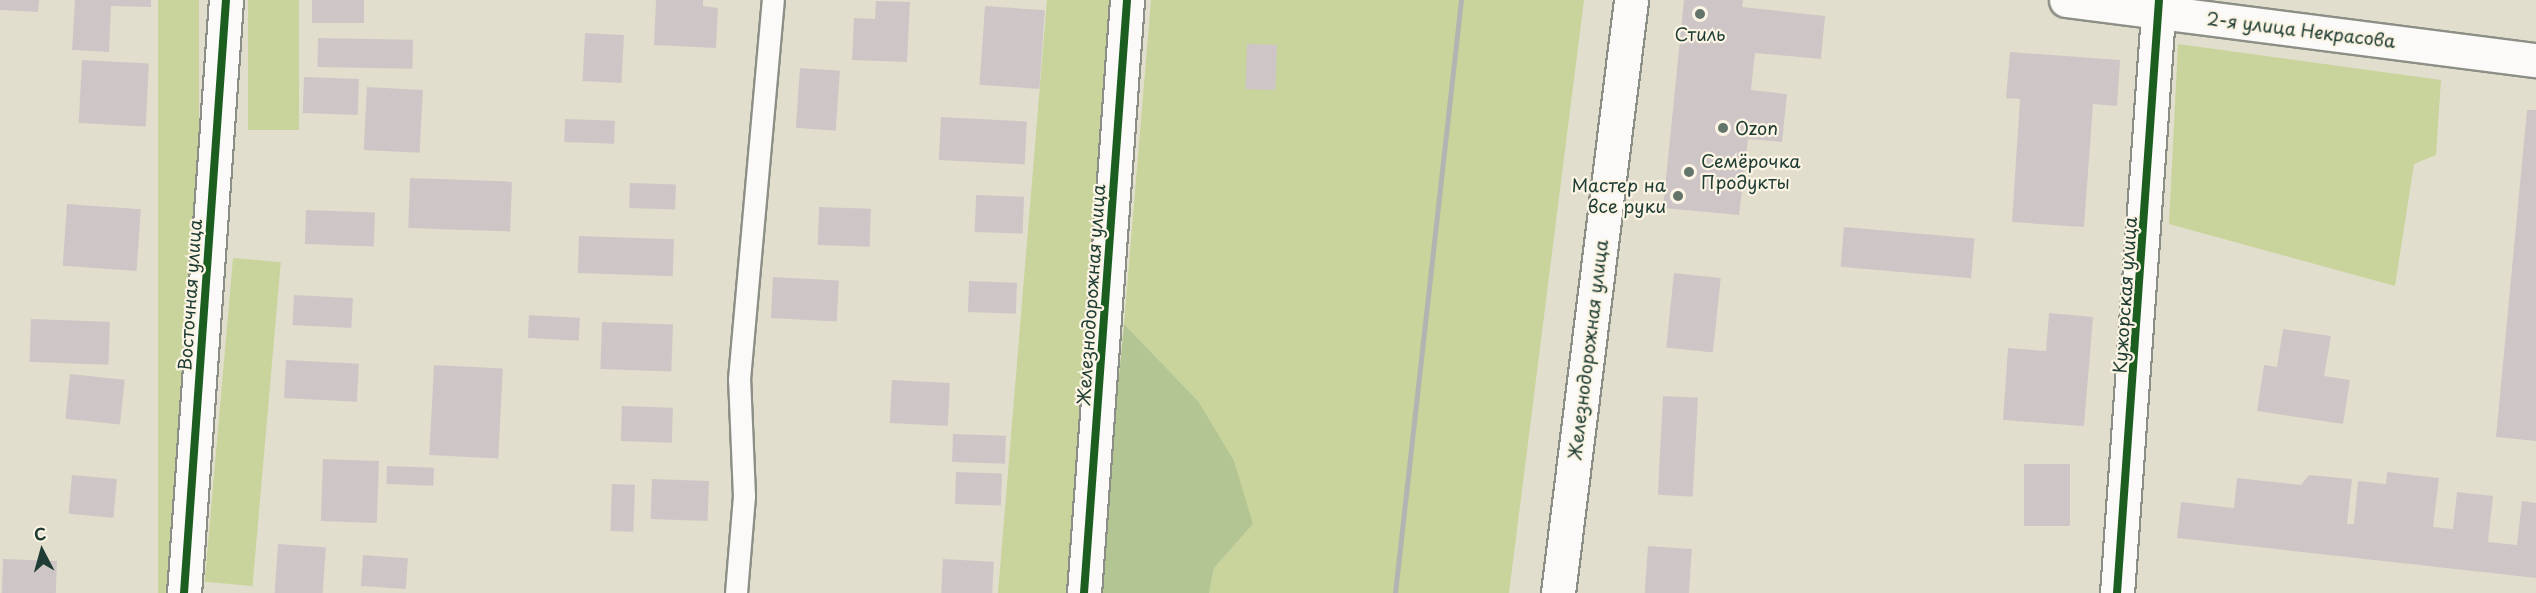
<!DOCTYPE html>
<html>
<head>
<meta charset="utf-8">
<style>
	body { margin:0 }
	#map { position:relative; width:2536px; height:593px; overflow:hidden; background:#e2decd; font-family:"Playpen Sans",sans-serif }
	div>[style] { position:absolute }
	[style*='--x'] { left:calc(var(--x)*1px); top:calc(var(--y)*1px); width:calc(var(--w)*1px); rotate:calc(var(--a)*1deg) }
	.green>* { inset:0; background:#c8d49b; transform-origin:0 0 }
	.forest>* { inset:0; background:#b3c593 }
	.building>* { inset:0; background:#cec6c6; transform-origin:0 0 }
	.roads { filter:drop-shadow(2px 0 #8c8f85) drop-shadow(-2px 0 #8c8f85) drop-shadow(0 2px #8c8f85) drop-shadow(0 -2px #8c8f85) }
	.lane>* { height:21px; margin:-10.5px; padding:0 10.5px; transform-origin:10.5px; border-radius:10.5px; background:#fbfaf8 }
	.street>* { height:33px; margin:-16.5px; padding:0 16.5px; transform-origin:16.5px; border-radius:16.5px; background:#fbfaf8 }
	.secondary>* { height:33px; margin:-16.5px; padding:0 16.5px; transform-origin:16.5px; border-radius:16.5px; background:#fbfaf8 }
	.rail>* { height:4.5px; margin:-2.25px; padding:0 2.25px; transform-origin:2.25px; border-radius:2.25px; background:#b2b4b1 }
	.cycleway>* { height:8px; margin:-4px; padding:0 4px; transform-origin:4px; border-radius:4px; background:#1b5e20 }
	.dots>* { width:16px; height:16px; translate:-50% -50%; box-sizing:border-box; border:3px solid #fcf5e5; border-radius:50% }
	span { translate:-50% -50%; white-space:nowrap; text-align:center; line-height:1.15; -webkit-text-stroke:4.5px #fcf5e5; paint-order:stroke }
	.street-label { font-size:18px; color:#1f3d34 }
	.poi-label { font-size:18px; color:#1f3d34 }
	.left { translate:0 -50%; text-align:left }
	.right { translate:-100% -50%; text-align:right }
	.north { position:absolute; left:12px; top:521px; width:60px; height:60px; -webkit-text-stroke:4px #fcf5e5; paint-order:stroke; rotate:354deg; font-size:16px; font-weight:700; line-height:24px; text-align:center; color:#1f3d34 }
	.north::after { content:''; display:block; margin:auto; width:21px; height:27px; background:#1f3d34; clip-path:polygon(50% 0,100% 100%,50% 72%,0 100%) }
</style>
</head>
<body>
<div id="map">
	<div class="green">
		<i style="left:158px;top:0;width:41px;height:594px"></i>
		<i style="left:248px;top:0;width:51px;height:130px"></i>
		<i style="clip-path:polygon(1047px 0,1109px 0,1109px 4px,1068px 593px,998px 593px)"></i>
		<i style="clip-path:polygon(1151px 0,1584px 0,1509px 593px,1209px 593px,1214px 568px,1253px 524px,1198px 401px,1124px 324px)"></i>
		<i style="clip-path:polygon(2178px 44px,2441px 80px,2436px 155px,2414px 164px,2395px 286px,2169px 224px)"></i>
		<i style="left:233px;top:258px;width:48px;height:325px;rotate:5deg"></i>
	</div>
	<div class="forest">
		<i style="clip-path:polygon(1124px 324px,1198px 401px,1234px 461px,1253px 524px,1214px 568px,1209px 593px,1098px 593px)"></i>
	</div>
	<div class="building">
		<i style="clip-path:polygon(0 0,39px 0,38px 12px,0 10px)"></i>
		<i style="clip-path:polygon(75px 0,151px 0,151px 7px,111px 6px,109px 52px,72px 50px)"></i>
		<i style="left:312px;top:0;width:52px;height:23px"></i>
		<i style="clip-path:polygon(656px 0,703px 0,703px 6px,718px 8px,716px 48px,654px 45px)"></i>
		<i style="clip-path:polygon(1684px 0,1743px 0,1742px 7px,1825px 16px,1821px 59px,1755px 53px,1751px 90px,1787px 94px,1782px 142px,1748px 139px,1739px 215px,1663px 208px)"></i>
		<i style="clip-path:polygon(876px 1px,910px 2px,907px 62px,852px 60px,854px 18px,875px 19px)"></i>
		<i style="left:985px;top:6px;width:60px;height:79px;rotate:4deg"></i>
		<i style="left:585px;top:33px;width:39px;height:48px;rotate:3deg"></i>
		<i style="left:318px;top:38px;width:95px;height:29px;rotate:1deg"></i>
		<i style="left:1247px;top:44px;width:30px;height:45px;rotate:2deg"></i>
		<i style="clip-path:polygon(2010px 52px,2120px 60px,2117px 106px,2093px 104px,2084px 227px,2012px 222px,2020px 99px,2006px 98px)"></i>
		<i style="left:82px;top:60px;width:67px;height:63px;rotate:3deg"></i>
		<i style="left:800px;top:68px;width:40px;height:60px;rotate:4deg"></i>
		<i style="left:304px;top:77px;width:55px;height:36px;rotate:2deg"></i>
		<i style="left:367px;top:87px;width:56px;height:63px;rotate:3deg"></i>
		<i style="clip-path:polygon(2527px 110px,2536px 110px,2536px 441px,2496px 437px)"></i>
		<i style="left:941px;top:117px;width:86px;height:43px;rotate:3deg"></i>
		<i style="left:565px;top:119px;width:50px;height:23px;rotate:2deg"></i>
		<i style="left:410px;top:178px;width:102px;height:50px;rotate:2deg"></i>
		<i style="left:630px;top:183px;width:46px;height:25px;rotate:2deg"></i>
		<i style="left:976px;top:195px;width:48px;height:37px;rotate:2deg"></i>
		<i style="left:67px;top:204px;width:74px;height:62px;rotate:4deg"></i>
		<i style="left:819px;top:207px;width:52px;height:38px;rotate:2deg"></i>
		<i style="left:306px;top:210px;width:69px;height:34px;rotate:2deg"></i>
		<i style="left:1844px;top:227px;width:131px;height:40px;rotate:5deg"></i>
		<i style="left:579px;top:236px;width:95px;height:37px;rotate:2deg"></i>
		<i style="left:1674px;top:273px;width:47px;height:75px;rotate:6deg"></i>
		<i style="left:773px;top:277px;width:66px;height:41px;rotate:3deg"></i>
		<i style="left:969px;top:281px;width:48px;height:31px;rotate:2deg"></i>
		<i style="left:294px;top:295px;width:59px;height:30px;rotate:3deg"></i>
		<i style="clip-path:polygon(2049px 313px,2093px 317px,2084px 426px,2003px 420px,2008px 348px,2046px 351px)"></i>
		<i style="left:529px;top:315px;width:51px;height:23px;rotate:3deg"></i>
		<i style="left:31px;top:319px;width:79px;height:43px;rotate:2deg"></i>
		<i style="left:602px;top:322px;width:71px;height:47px;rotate:2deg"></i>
		<i style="clip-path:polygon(2283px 329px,2331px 336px,2324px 376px,2350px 380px,2343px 424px,2257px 411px,2264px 365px,2277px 367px)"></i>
		<i style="left:286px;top:360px;width:73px;height:38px;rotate:3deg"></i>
		<i style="left:434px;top:365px;width:69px;height:90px;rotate:3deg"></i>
		<i style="left:70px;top:374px;width:55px;height:45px;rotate:6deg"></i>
		<i style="left:892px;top:380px;width:58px;height:43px;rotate:3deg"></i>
		<i style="left:1663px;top:396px;width:35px;height:99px;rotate:3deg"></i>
		<i style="left:622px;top:406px;width:51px;height:35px;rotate:2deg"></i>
		<i style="left:953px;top:434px;width:53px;height:28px;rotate:2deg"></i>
		<i style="left:323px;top:459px;width:56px;height:62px;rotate:2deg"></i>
		<i style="left:2024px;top:464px;width:46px;height:62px"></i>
		<i style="left:387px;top:466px;width:47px;height:18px;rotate:2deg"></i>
		<i style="left:956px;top:472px;width:46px;height:32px;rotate:2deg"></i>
		<i style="clip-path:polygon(2387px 472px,2439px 478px,2433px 527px,2453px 529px,2457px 492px,2493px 496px,2488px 542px,2517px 545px,2522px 501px,2536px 503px,2536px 578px,2177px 538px,2181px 502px,2234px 508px,2237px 478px,2301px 485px,2309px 475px,2352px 479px,2347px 524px,2354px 524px,2358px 481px,2386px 484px)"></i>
		<i style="left:72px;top:475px;width:45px;height:39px;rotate:5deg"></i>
		<i style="left:652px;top:479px;width:57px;height:40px;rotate:2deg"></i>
		<i style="left:612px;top:484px;width:23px;height:47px;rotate:2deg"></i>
		<i style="left:278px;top:544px;width:48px;height:49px;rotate:4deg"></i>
		<i style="left:1648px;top:546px;width:44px;height:47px;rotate:4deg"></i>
		<i style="left:363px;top:555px;width:45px;height:31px;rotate:4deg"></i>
		<i style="left:3px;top:559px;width:54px;height:34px;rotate:2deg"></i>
		<i style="left:943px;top:559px;width:51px;height:34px;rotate:3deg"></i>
	</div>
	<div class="roads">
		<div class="lane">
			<i style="--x:736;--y:593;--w:97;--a:-85.3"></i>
			<i style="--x:744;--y:496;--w:117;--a:-92.4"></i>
			<i style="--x:739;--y:379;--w:381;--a:-84.9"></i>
		</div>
		<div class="street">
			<i style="--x:1084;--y:593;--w:595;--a:-85.85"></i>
			<i style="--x:2117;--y:593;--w:594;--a:-85.95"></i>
		</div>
		<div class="secondary">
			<i style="--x:2066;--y:0;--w:474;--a:7.3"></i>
			<i style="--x:184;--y:593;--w:594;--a:-85.95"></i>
			<i style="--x:1558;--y:593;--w:597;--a:-82.98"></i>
		</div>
	</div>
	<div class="rail">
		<i style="--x:1395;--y:593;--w:597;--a:-83.65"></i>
	</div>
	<div class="cycleway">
		<i style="--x:184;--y:593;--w:594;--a:-85.95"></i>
		<i style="--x:1084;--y:593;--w:595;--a:-85.85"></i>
		<i style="--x:2117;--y:593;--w:594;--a:-85.95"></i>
	</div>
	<div class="dots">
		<i style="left:1700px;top:14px;background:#63756a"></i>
		<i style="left:1723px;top:128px;background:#63756a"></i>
		<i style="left:1689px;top:172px;background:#63756a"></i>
		<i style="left:1678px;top:196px;background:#63756a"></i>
	</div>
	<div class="street-label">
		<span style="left:2301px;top:30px;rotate:7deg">2-я улица Некрасова</span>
		<span style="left:190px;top:295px;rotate:-86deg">Восточная улица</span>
		<span style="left:1091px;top:295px;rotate:-86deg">Железнодорожная улица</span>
		<span style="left:2125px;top:295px;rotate:-86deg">Кужорская улица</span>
		<span style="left:1588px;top:350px;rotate:-83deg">Железнодорожная улица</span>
	</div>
	<div class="poi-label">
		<span style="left:1700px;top:34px">Стиль</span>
		<span class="left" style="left:1735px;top:128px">Ozon</span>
		<span class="left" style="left:1701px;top:172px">Семёрочка<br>Продукты</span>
		<span class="right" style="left:1666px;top:196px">Мастер на<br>все руки</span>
	</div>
	<div class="north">С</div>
</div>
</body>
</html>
